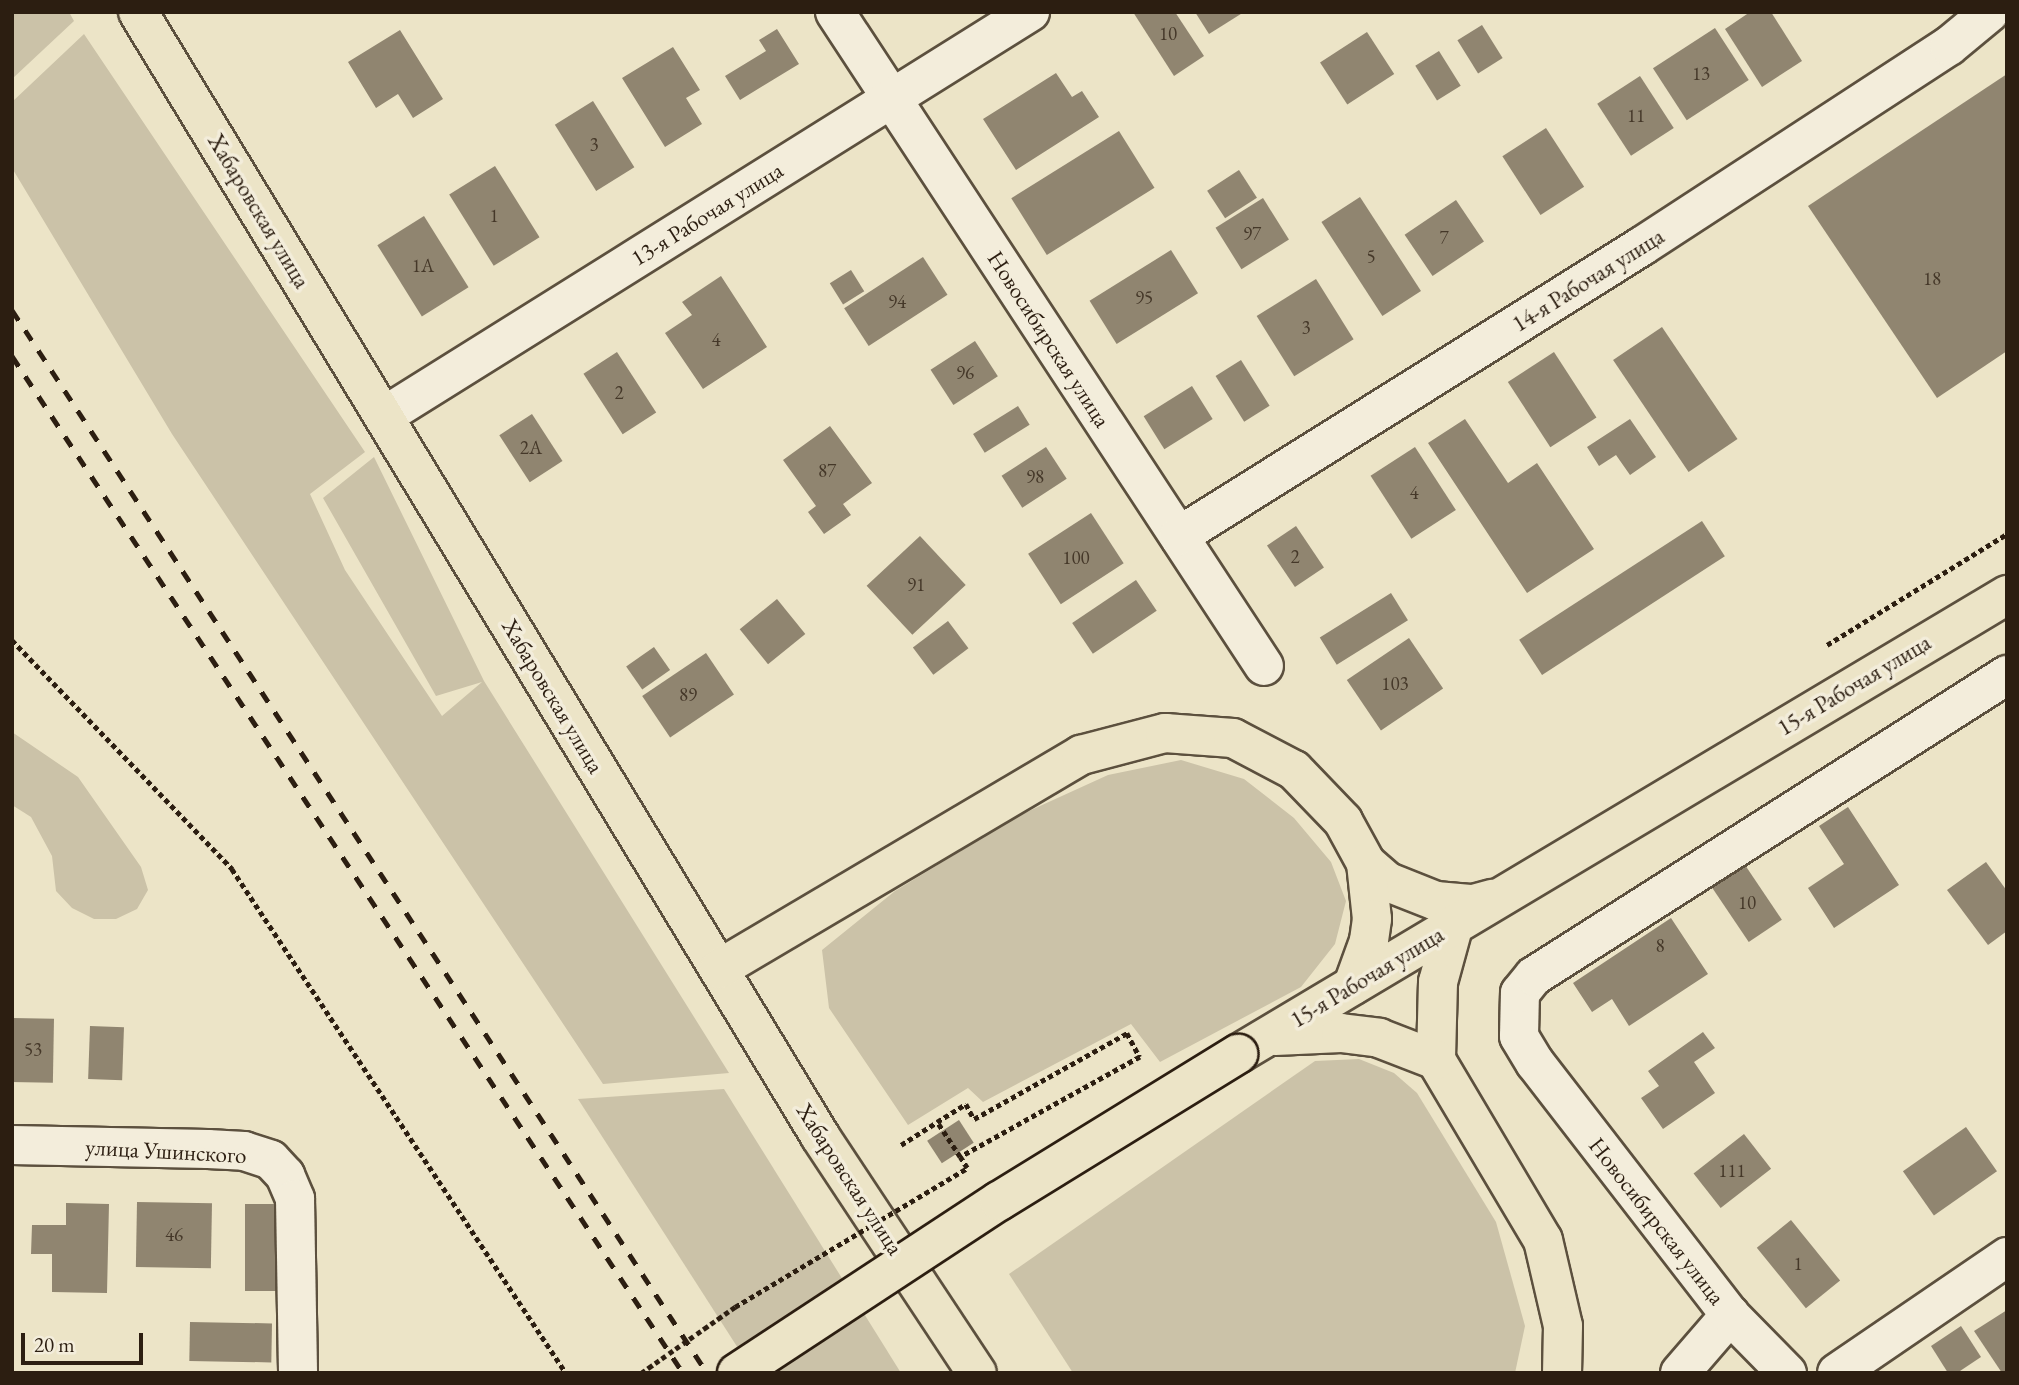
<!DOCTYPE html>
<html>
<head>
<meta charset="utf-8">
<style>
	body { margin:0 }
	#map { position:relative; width:2019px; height:1385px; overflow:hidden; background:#ece4c7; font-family:"EB Garamond",serif }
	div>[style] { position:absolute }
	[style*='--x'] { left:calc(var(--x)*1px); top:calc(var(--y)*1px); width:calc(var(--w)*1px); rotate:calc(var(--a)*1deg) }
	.green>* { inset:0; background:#cbc2a8 }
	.building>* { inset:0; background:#908570; transform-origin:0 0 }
	.path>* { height:4.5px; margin-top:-2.25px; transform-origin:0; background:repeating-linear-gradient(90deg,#2c1e11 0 5px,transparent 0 8.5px) }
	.roads { filter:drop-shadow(2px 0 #5c503e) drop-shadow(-2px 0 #5c503e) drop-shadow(0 2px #5c503e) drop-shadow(0 -2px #5c503e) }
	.minor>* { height:38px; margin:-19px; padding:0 19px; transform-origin:19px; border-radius:19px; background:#f3eddb }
	.major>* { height:38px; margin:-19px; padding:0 19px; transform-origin:19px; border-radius:19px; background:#ece4c7 }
	.rail>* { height:5px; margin-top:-2.5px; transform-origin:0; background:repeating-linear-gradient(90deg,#2c1e11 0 12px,transparent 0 24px) }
	.path-bridge>* { height:4.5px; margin-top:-2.25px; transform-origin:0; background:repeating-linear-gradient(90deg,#2c1e11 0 5px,transparent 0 8.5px) }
	.bridges { filter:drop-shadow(2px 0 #2c1e11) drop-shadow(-2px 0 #2c1e11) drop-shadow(0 2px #2c1e11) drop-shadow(0 -2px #2c1e11) }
	.major-bridge>* { height:38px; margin:-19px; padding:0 19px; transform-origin:19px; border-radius:19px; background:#ece4c7 }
	span { translate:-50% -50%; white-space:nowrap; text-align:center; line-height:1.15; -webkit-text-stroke:7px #f3eddb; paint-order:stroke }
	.number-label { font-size:19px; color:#453829 }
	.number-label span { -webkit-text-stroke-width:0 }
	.street-label { font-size:23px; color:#2c1e11 }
	.frame { position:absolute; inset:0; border:14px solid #2c1e11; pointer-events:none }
	.scale { position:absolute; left:21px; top:1333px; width:122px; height:32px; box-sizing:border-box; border:4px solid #2c1e11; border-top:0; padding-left:9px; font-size:21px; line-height:24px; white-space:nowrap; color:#2c1e11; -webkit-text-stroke:5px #f3eddb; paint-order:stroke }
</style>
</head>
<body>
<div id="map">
	<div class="green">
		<i style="clip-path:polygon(12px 12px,69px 12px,74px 21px,12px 79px)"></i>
		<i style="clip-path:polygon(84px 34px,365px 452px,310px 494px,345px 570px,442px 716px,482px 682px,436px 696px,323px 498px,374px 457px,484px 681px,729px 1073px,603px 1084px,172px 434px,12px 168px,12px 102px)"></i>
		<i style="clip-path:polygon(12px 732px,78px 777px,141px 867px,148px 890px,137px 909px,116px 919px,94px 919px,72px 908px,56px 891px,52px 856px,31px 817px,12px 805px)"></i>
		<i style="clip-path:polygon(1181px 760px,1244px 779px,1294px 818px,1331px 862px,1346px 901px,1335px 944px,1301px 987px,1160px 1062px,1131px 1024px,983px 1102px,968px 1088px,908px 1125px,829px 1008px,822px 950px,895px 891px,1018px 816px,1108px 775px)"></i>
		<i style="clip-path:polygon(1359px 1059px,1394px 1073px,1417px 1093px,1496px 1222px,1525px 1326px,1515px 1373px,1073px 1373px,1009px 1274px,1315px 1061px)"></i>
		<i style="clip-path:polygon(724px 1089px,901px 1373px,754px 1373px,578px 1099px)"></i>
	</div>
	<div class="building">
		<i style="clip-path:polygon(1133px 12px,1175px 12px,1204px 56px,1174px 76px)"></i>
		<i style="clip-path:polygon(1195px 12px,1244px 12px,1209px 34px)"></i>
		<i style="clip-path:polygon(1750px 12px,1771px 12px,1802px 61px,1762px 87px,1725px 29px)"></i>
		<i style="left:1482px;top:25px;width:39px;height:29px;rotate:58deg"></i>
		<i style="left:1715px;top:28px;width:62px;height:74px;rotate:57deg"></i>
		<i style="clip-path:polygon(777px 29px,799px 64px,740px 100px,725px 76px,766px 51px,759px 40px)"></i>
		<i style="clip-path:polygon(400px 30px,443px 99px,413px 118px,398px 94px,376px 108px,348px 62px)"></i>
		<i style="left:1367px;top:32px;width:50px;height:56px;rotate:57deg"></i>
		<i style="clip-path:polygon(673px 47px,700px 90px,686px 98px,702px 124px,665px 147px,622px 78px)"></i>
		<i style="left:1439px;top:51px;width:41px;height:28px;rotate:58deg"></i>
		<i style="clip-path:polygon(1056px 73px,1072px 97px,1082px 91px,1099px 117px,1016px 170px,983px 119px)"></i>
		<i style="clip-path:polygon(2007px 74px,2007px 351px,1937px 398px,1808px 206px)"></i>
		<i style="left:1640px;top:76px;width:62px;height:51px;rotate:57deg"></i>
		<i style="left:593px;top:101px;width:78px;height:45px;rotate:58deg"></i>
		<i style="left:1546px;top:128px;width:70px;height:52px;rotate:57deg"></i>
		<i style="left:1119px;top:131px;width:67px;height:127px;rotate:58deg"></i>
		<i style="left:495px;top:166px;width:84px;height:54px;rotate:58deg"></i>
		<i style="left:1239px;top:170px;width:33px;height:38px;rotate:57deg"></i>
		<i style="left:1360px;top:197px;width:112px;height:46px;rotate:57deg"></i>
		<i style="left:1263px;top:198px;width:49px;height:56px;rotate:58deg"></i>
		<i style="left:1456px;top:200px;width:50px;height:62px;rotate:56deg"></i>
		<i style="left:424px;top:216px;width:84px;height:55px;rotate:58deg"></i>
		<i style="left:1171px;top:250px;width:51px;height:96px;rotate:58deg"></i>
		<i style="left:923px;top:257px;width:45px;height:94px;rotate:57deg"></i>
		<i style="left:851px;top:270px;width:25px;height:25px;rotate:58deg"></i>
		<i style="clip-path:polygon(721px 276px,767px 347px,703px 389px,665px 333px,692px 315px,682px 302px)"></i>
		<i style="left:1316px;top:279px;width:71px;height:70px;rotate:58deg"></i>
		<i style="left:1662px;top:327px;width:135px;height:59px;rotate:56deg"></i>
		<i style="left:975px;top:341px;width:42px;height:53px;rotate:57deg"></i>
		<i style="left:617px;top:352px;width:72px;height:40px;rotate:57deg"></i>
		<i style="left:1554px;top:352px;width:78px;height:55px;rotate:57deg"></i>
		<i style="left:1241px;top:360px;width:54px;height:30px;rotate:58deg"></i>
		<i style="left:1192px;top:386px;width:39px;height:57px;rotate:58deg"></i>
		<i style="left:1018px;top:406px;width:22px;height:53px;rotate:58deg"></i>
		<i style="left:532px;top:414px;width:56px;height:39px;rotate:57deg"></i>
		<i style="clip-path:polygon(1465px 419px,1508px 483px,1537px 463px,1594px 549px,1527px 593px,1428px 443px)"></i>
		<i style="clip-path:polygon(1630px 419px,1656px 457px,1630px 475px,1616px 455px,1599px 466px,1587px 447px)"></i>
		<i style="clip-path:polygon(830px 426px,872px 483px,843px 504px,851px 515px,824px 534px,808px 512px,816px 506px,783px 460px)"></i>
		<i style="left:1046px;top:447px;width:38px;height:53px;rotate:57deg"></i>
		<i style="left:1415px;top:447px;width:75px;height:53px;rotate:57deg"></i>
		<i style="left:1091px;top:513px;width:60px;height:75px;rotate:57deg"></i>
		<i style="left:1702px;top:521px;width:42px;height:218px;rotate:57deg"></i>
		<i style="left:1296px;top:526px;width:50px;height:35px;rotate:56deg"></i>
		<i style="left:920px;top:536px;width:67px;height:73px;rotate:47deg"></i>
		<i style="left:1136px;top:580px;width:37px;height:77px;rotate:56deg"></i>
		<i style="left:1391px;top:593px;width:32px;height:84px;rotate:58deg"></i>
		<i style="left:777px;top:599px;width:45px;height:48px;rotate:51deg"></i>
		<i style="left:948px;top:621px;width:34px;height:44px;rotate:53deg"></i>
		<i style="left:1409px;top:638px;width:61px;height:75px;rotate:56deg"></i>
		<i style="left:654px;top:647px;width:28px;height:34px;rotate:55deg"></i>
		<i style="left:706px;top:653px;width:50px;height:77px;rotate:56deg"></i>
		<i style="clip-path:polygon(1848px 807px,1899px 885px,1834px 928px,1808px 888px,1844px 864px,1819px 826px)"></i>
		<i style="clip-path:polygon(1986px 862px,2007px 891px,2007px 931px,1988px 945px,1947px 890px)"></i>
		<i style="left:1745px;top:865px;width:66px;height:40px;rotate:56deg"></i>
		<i style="clip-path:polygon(1671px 918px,1708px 974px,1629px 1026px,1612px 999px,1592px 1012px,1573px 983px)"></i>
		<i style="left:12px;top:1018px;width:42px;height:64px;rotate:1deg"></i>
		<i style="left:90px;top:1026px;width:34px;height:53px;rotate:2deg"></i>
		<i style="clip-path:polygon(1703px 1032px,1715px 1048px,1694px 1062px,1715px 1093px,1663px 1129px,1641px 1098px,1659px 1086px,1648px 1071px)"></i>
		<i style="left:959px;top:1120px;width:27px;height:38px;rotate:57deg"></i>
		<i style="left:1966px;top:1127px;width:54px;height:77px;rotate:55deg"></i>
		<i style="left:1744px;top:1134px;width:44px;height:64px;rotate:52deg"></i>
		<i style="left:137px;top:1202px;width:75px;height:65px;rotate:1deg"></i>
		<i style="clip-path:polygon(66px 1203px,109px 1204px,107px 1293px,52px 1292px,52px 1254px,31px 1254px,32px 1225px,66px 1225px)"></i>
		<i style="left:245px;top:1204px;width:31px;height:87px"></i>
		<i style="left:1791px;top:1220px;width:78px;height:44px;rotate:51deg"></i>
		<i style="clip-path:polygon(2007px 1310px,2007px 1373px,2002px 1373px,1974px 1331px)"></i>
		<i style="left:190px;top:1322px;width:82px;height:39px;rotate:1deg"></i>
		<i style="clip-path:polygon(1961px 1326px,1981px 1357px,1957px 1373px,1948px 1373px,1931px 1346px)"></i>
	</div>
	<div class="path">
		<i style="--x:12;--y:640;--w:318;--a:46.1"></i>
		<i style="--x:232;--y:869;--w:605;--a:56.47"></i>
		<i style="--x:1827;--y:645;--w:211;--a:-31.7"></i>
		<i style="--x:901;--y:1145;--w:43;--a:-32.6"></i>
		<i style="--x:937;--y:1122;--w:34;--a:-32"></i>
		<i style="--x:966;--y:1104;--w:17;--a:62"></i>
		<i style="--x:974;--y:1119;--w:176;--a:-29.3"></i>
		<i style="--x:1127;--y:1033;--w:27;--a:62"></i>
		<i style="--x:1140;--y:1057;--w:206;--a:150.9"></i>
		<i style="--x:960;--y:1157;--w:42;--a:-123.3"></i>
	</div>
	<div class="roads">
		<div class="minor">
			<i style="--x:835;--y:12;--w:782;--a:56.74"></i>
			<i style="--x:384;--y:416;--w:762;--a:-32.02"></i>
			<i style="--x:1179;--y:536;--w:546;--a:-32.06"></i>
			<i style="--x:1642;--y:246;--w:366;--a:-33.1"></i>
			<i style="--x:1949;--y:46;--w:53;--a:-39.7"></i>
			<i style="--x:12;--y:1145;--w:196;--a:1.2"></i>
			<i style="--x:208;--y:1149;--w:36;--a:3"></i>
			<i style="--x:244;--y:1151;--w:28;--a:18"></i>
			<i style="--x:271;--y:1160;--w:21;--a:47"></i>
			<i style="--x:285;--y:1175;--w:26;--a:67"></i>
			<i style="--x:295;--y:1199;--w:174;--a:89"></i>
			<i style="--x:1680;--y:1373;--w:77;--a:-49.2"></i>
			<i style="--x:1787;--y:1373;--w:81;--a:-134.5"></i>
			<i style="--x:1730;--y:1315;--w:319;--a:-127.7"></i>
			<i style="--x:1535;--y:1063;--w:31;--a:-121"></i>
			<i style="--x:1519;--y:1036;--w:43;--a:-88.7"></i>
			<i style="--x:1520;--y:993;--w:22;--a:-51"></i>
			<i style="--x:1534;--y:976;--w:561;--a:-32.47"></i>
			<i style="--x:1837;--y:1373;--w:206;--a:-34.3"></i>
		</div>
		<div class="major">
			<i style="--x:138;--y:12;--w:1315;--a:58.75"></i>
			<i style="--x:820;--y:1136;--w:284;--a:56.5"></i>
			<i style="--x:1366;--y:863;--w:29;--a:41"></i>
			<i style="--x:1388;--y:882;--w:52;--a:21.6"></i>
			<i style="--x:1436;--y:901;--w:37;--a:5"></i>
			<i style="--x:1473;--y:904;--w:20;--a:-15"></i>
			<i style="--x:1454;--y:924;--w:60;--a:105.4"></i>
			<i style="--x:1438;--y:982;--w:78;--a:91.5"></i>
			<i style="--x:1436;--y:1060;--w:209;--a:59.3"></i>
			<i style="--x:1543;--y:1240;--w:88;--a:76.9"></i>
			<i style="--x:1563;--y:1326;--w:47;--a:91.2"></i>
			<i style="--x:719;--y:969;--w:421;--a:-30.6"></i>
			<i style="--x:1081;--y:755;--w:87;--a:-14.7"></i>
			<i style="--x:1165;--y:733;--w:68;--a:4.2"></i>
			<i style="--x:1233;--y:738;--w:69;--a:27.7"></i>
			<i style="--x:1294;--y:770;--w:71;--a:46.1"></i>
			<i style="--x:1343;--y:821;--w:48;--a:61.3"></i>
			<i style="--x:1366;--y:863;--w:56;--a:83.9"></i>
			<i style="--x:1372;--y:919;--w:22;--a:98"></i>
			<i style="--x:1369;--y:941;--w:47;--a:110"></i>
			<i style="--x:1275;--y:1036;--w:66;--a:-2.6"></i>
			<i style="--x:1341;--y:1033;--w:38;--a:7"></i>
			<i style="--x:1379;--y:1038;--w:61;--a:21.1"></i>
			<i style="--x:1238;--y:1054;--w:896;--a:-30.83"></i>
		</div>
	</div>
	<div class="rail">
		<i style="--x:12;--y:310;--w:1270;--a:56.82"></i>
		<i style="--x:12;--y:356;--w:1218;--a:56.58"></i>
	</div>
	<div class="path-bridge">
		<i style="--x:641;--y:1373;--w:115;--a:-35.1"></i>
		<i style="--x:735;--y:1307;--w:270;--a:-30.9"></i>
		<i style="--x:967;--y:1168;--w:13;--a:-122"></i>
	</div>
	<div class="bridges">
		<div class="major-bridge">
			<i style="--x:737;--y:1373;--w:313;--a:-33.3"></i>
			<i style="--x:999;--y:1201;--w:281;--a:-31.6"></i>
		</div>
	</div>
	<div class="number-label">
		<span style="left:1168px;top:34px">10</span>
		<span style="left:1701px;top:74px">13</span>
		<span style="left:1636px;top:116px">11</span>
		<span style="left:594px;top:145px">3</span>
		<span style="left:494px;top:216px">1</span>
		<span style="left:1252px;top:234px">97</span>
		<span style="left:1444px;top:238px">7</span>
		<span style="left:1371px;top:257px">5</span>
		<span style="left:423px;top:266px">1А</span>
		<span style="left:1932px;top:279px">18</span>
		<span style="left:1144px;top:298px">95</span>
		<span style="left:897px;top:302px">94</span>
		<span style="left:1306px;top:328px">3</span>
		<span style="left:716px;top:340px">4</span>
		<span style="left:965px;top:373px">96</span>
		<span style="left:619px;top:393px">2</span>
		<span style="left:531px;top:448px">2А</span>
		<span style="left:827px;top:471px">87</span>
		<span style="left:1035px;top:477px">98</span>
		<span style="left:1414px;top:493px">4</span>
		<span style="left:1295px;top:557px">2</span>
		<span style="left:1076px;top:558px">100</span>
		<span style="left:916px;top:585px">91</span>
		<span style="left:1395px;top:684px">103</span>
		<span style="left:688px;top:695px">89</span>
		<span style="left:1747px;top:903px">10</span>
		<span style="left:1660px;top:946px">8</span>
		<span style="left:33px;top:1050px">53</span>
		<span style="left:1732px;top:1171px">111</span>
		<span style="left:174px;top:1235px">46</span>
		<span style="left:1798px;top:1264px">1</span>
	</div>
	<div class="street-label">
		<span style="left:259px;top:211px;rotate:59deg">Хабаровская улица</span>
		<span style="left:707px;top:214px;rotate:-32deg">13-я Рабочая улица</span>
		<span style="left:1588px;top:280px;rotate:-32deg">14-я Рабочая улица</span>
		<span style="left:1049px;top:339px;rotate:57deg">Новосибирская улица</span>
		<span style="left:1854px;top:685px;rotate:-31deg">15-я Рабочая улица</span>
		<span style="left:553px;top:696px;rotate:59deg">Хабаровская улица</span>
		<span style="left:1367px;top:977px;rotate:-31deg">15-я Рабочая улица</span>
		<span style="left:166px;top:1151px;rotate:3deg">улица Ушинского</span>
		<span style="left:850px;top:1179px;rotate:57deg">Хабаровская улица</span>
		<span style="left:1657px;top:1221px;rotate:52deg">Новосибирская улица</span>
	</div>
	<div class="frame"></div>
	<div class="scale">20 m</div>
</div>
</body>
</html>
